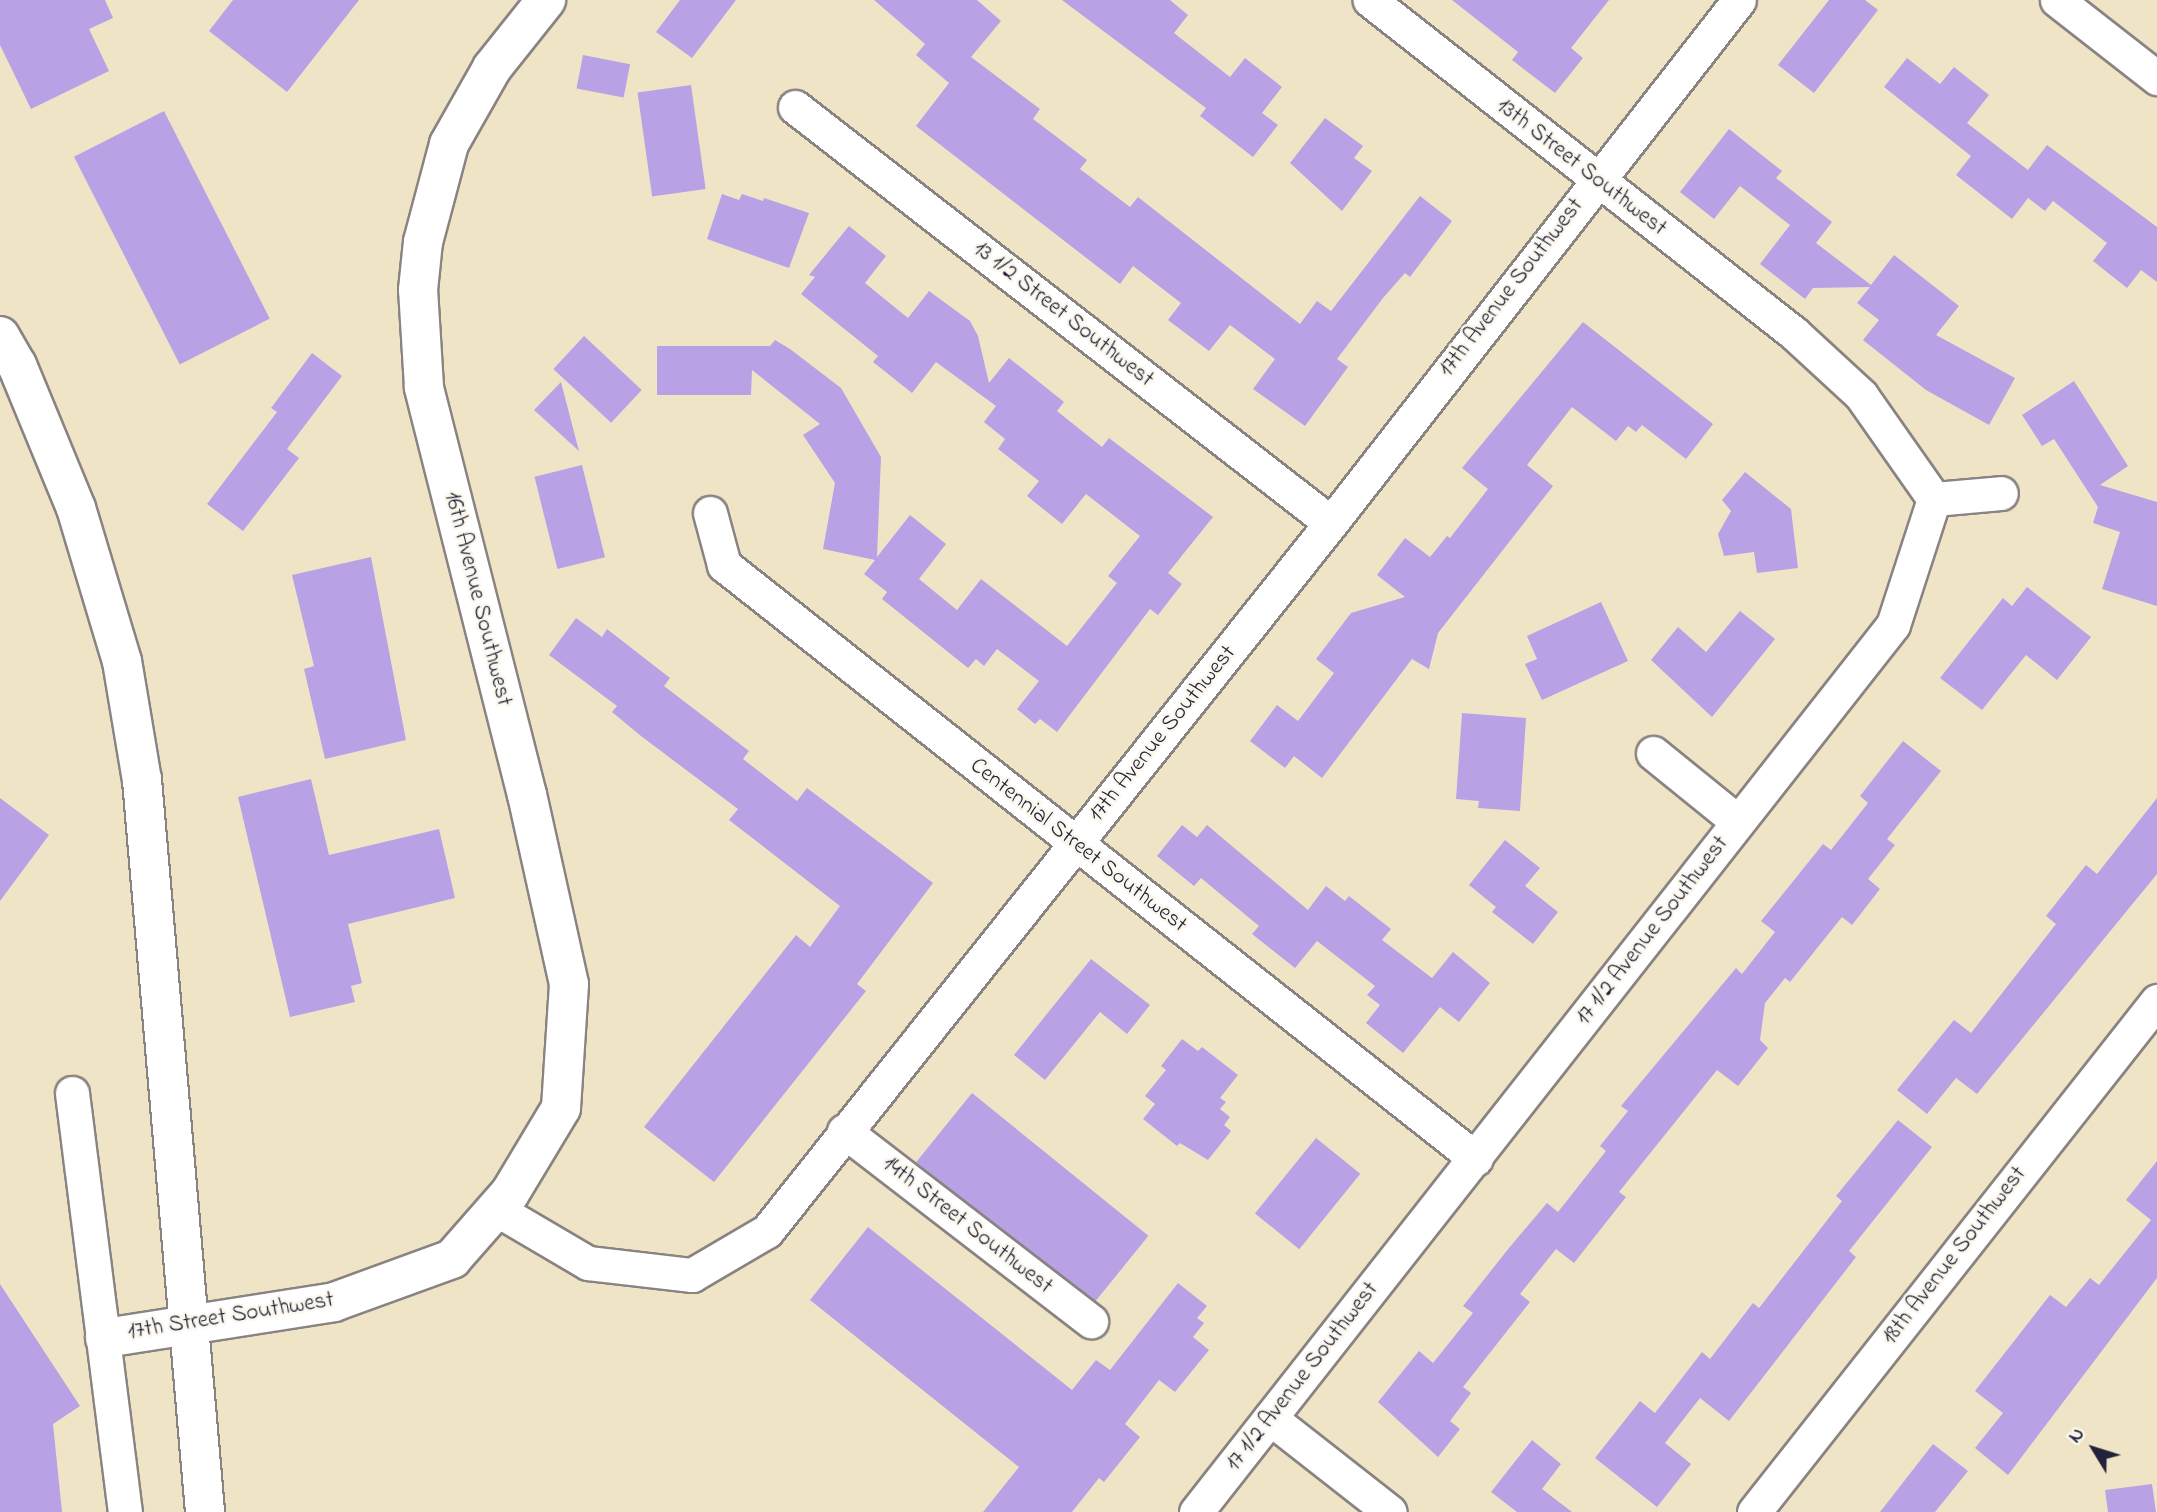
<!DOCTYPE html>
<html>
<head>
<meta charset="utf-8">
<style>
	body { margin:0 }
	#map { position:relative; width:2157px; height:1512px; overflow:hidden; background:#f0e4c7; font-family:"Indie Flower",sans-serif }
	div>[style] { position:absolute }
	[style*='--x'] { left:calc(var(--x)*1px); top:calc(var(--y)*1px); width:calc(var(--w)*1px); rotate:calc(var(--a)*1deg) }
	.building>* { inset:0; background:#b8a2e5; transform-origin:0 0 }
	.roads { filter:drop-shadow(2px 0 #898381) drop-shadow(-2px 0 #898381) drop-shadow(0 2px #898381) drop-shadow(0 -2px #898381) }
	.street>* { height:33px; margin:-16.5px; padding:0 16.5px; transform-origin:16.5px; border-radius:16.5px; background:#fff }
	.secondary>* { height:38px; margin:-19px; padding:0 19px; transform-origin:19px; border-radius:19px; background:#fff }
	span { translate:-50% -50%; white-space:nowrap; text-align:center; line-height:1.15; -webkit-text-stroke:5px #fbf7ec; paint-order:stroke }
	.street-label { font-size:23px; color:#22223b }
	.north { position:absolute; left:2059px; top:1414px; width:70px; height:70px; -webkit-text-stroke:5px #fbf7ec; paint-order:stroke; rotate:308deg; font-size:19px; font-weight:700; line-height:28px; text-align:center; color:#22223b }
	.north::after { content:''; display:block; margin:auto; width:24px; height:32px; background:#22223b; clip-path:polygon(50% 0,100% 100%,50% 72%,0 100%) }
</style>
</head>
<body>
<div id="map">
	<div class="building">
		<i style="clip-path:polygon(0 0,105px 0,113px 18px,89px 29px,109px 71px,31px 109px,0 45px)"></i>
		<i style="clip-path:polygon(233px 0,359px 0,287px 92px,209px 31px)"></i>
		<i style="clip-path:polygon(680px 0,736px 0,692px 58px,656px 32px)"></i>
		<i style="clip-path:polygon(874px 0,977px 0,1001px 21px,971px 57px,1040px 109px,1033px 119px,1087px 160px,1080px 169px,1130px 207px,1138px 197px,1300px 324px,1317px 301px,1331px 311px,1420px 196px,1452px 221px,1410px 277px,1405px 273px,1383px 298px,1337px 359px,1348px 367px,1305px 426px,1253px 389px,1275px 359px,1230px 325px,1209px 351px,1168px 320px,1181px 303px,1133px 266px,1120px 284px,916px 126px,949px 83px,916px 55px,925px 44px)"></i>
		<i style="clip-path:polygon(1062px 0,1170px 0,1188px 15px,1174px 33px,1230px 77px,1245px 58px,1282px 87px,1262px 113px,1278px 125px,1253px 157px,1200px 116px,1206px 108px)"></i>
		<i style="clip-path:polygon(1452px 0,1609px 0,1571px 48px,1583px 58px,1555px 93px,1512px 60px,1518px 52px)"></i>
		<i style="clip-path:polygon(1829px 0,1865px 0,1878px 10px,1814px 93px,1778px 65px)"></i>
		<i style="left:583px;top:55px;width:48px;height:34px;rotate:11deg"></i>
		<i style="clip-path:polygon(1907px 58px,1940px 84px,1954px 67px,1989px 95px,1967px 123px,2028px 170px,2047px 145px,2157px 227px,2157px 282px,2141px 270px,2127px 288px,2093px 261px,2107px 243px,2053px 201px,2045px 211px,2028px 198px,2012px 219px,1956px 175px,1971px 156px,1884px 87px)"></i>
		<i style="left:691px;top:85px;width:105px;height:54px;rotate:82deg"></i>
		<i style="left:164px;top:111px;width:233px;height:101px;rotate:63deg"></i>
		<i style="clip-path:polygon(1325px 118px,1363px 146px,1354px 158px,1372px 171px,1342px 211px,1290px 163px)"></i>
		<i style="clip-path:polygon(1729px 129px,1782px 171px,1776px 178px,1832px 222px,1816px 243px,1871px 285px,1894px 255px,1959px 306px,1936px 335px,2015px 378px,1989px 425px,1926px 390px,1863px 340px,1879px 320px,1857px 303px,1870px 287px,1813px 288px,1805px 299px,1760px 264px,1790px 225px,1740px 186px,1714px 219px,1680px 192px)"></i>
		<i style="clip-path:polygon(722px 194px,739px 200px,742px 194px,763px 201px,764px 198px,809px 213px,789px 268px,707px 239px)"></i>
		<i style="clip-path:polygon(849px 226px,886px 256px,865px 283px,908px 318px,929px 291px,970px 321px,978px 336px,989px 383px,1009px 358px,1064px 402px,1057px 411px,1102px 447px,1109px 438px,1213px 517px,1168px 573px,1182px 584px,1158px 615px,1150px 609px,1057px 732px,1040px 719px,1035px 724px,1017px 709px,1039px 681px,997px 649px,984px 666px,976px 659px,968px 668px,882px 599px,887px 592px,864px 574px,875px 560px,823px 549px,835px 483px,803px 435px,820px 424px,752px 370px,751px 395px,657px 395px,657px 346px,770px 346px,775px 340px,790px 349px,841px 388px,881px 457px,877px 557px,910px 515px,946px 544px,919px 579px,957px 610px,981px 579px,1067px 646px,1117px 583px,1108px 576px,1140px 536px,1086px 494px,1062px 524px,1027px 496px,1039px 481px,998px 449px,1005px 439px,984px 422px,996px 406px,936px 362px,912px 393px,873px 362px,878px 356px,801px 294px,815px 277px,809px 275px)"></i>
		<i style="clip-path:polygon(1583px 322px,1713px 424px,1686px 459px,1642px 425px,1636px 432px,1628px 426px,1616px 441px,1572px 407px,1527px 465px,1553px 486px,1438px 633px,1429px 669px,1412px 659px,1322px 778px,1294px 756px,1285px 768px,1250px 741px,1277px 705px,1298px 721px,1334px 673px,1316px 659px,1351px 613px,1405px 597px,1377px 575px,1405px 538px,1430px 557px,1447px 536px,1450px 538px,1488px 489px,1462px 468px)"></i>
		<i style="left:584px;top:336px;width:79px;height:45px;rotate:43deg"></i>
		<i style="clip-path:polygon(312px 353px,342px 376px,287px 449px,299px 458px,243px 531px,207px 504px,277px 412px,271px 408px)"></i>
		<i style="clip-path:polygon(2074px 381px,2128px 466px,2100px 485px,2157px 502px,2157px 606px,2102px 589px,2120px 532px,2093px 523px,2098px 507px,2054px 439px,2042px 446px,2022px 415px)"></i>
		<i style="clip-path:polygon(561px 382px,579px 451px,534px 410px)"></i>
		<i style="left:582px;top:465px;width:95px;height:49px;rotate:76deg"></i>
		<i style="clip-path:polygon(1745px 472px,1791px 509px,1798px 568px,1757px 573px,1754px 552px,1724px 556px,1718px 534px,1731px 511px,1722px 500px)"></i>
		<i style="clip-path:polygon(371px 557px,406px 740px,325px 759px,304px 669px,314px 666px,292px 575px)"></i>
		<i style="clip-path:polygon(2027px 587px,2091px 637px,2057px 680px,2026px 655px,1982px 710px,1940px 678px,2003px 598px,2012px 606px)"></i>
		<i style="clip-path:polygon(1601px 602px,1628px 661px,1542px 700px,1525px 664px,1537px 659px,1527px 636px)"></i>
		<i style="clip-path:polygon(1740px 611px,1775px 639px,1712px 717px,1651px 660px,1678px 627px,1706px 652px)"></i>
		<i style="clip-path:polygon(576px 618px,602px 637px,607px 629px,670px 678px,664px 686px,749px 751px,743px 759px,797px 801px,807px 788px,933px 883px,857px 984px,866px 991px,714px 1182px,644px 1127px,796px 935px,810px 947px,840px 906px,729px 820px,738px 809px,641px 736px,612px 712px,617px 706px,549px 655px)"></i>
		<i style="clip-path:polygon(1462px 713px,1526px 718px,1520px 811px,1478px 808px,1479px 801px,1456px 799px)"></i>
		<i style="clip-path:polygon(1903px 741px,1941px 771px,1887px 839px,1895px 845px,1868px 879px,1880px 889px,1852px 925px,1842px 917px,1790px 982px,1785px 978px,1765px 1003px,1760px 1040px,1768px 1048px,1738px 1086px,1717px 1070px,1619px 1192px,1626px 1197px,1574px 1263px,1556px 1249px,1520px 1294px,1530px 1302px,1463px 1387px,1471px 1393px,1450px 1421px,1460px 1429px,1438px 1457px,1378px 1402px,1419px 1351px,1433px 1363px,1473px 1313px,1463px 1306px,1509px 1248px,1547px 1203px,1558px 1212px,1606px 1151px,1600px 1146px,1628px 1111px,1621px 1106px,1736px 968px,1742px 974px,1775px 932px,1761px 921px,1823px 844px,1831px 850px,1868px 803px,1860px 796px)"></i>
		<i style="clip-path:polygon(311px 779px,329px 855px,439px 829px,455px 898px,348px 924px,362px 983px,351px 986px,355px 1002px,290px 1017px,238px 797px)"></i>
		<i style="clip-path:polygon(0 798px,49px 835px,0 901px)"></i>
		<i style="clip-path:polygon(2157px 798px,2157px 874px,1977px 1094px,1956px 1078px,1927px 1114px,1897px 1090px,1954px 1020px,1971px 1033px,2056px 924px,2046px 916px,2086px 865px,2097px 874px)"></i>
		<i style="clip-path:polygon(1182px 825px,1197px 837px,1207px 825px,1308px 910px,1326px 886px,1345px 901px,1349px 896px,1391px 929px,1382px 940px,1432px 978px,1453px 952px,1490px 983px,1459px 1022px,1440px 1007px,1403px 1053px,1366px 1023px,1380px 1005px,1367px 995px,1375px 986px,1317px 941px,1295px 968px,1252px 934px,1259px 926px,1201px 878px,1194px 886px,1157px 856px)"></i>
		<i style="clip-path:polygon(1505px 840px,1540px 868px,1525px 886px,1558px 912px,1533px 944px,1492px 912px,1496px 907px,1469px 885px)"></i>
		<i style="clip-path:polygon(1091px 959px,1150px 1005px,1127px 1034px,1100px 1012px,1045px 1080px,1014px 1055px)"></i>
		<i style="clip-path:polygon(1182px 1039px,1198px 1051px,1202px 1047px,1238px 1075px,1220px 1098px,1226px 1102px,1220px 1109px,1230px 1117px,1224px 1125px,1231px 1131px,1208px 1160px,1180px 1143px,1177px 1146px,1143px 1119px,1155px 1104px,1145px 1096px,1166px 1070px,1161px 1066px)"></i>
		<i style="left:972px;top:1093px;width:227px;height:89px;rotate:39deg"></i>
		<i style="clip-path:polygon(1898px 1120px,1932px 1147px,1849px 1251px,1856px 1257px,1729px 1421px,1700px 1398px,1665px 1443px,1691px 1464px,1657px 1507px,1595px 1458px,1640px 1401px,1655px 1413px,1702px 1352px,1710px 1359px,1753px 1303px,1759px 1308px,1842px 1201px,1836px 1196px)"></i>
		<i style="left:1316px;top:1138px;width:57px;height:97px;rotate:39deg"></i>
		<i style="clip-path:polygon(2157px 1161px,2157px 1278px,2008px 1475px,1975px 1448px,2003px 1413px,1975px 1391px,2050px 1295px,2066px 1307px,2090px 1278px,2099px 1285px,2151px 1220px,2126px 1200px)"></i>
		<i style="clip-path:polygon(868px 1227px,1072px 1390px,1096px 1360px,1110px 1370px,1178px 1283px,1207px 1306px,1197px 1318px,1204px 1323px,1193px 1337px,1209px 1350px,1175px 1392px,1159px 1380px,1125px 1424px,1140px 1437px,1104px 1482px,1099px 1478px,1072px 1512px,983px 1512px,1019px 1467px,810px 1300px)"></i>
		<i style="clip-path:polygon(0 1284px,80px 1406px,53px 1424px,62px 1512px,0 1512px)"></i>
		<i style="clip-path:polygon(1532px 1440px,1561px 1464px,1542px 1489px,1572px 1512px,1517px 1512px,1491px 1492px)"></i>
		<i style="clip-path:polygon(1933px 1444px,1968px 1471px,1935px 1512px,1880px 1512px)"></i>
		<i style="clip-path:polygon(2152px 1484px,2156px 1512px,2108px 1512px,2105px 1490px)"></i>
	</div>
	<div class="roads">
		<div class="street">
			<i style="--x:2057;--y:0;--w:127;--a:38"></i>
			<i style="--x:795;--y:107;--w:678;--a:37.82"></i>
			<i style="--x:1934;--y:499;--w:67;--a:-5.1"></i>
			<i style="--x:710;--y:513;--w:54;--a:74.9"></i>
			<i style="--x:724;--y:565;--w:958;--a:38.3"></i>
			<i style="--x:1653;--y:753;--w:108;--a:39"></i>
			<i style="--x:72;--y:1093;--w:422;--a:82.8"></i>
			<i style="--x:844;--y:1131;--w:312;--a:37.6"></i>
			<i style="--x:496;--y:1209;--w:107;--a:30.4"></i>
			<i style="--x:588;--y:1263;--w:105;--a:6.6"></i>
			<i style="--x:692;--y:1275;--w:87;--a:-30.4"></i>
			<i style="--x:767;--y:1231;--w:905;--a:-51.46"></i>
			<i style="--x:1331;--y:523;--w:663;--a:-52.04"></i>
			<i style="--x:1270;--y:1418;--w:152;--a:38.1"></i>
			<i style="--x:1196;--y:1512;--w:1128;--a:-51.84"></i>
			<i style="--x:1893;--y:625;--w:133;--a:-72"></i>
			<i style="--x:1934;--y:499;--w:127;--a:-125.1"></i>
			<i style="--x:1861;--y:395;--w:90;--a:-137.3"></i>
			<i style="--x:1795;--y:334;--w:541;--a:-141.84"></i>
			<i style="--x:1754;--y:1512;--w:651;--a:-51.74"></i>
		</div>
		<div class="secondary">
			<i style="--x:0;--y:336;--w:34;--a:60"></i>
			<i style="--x:17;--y:365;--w:155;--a:67.6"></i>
			<i style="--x:76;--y:508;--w:160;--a:73.3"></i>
			<i style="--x:122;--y:661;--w:121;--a:80.5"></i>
			<i style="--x:142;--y:780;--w:735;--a:85.08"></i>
			<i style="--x:105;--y:1338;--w:232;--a:-8.9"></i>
			<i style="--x:334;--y:1302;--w:126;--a:-20"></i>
			<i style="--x:452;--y:1259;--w:88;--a:-48.7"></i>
			<i style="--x:510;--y:1193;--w:99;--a:-59"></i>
			<i style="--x:561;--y:1108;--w:124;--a:-86.3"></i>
			<i style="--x:569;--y:984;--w:194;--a:-102.5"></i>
			<i style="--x:527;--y:795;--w:421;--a:-104.2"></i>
			<i style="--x:424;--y:387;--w:97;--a:-93.5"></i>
			<i style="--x:418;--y:290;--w:48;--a:-84.1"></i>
			<i style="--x:423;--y:242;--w:101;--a:-75.1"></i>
			<i style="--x:449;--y:144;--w:87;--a:-60.5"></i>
			<i style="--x:492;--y:68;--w:87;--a:-51.5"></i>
		</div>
	</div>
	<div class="street-label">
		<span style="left:1581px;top:168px;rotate:38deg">13th Street Southwest</span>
		<span style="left:1512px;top:288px;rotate:-52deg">17th Avenue Southwest</span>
		<span style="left:1063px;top:315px;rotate:38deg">13 1/2 Street Southwest</span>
		<span style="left:477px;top:599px;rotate:76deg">16th Avenue Southwest</span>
		<span style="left:1163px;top:734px;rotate:-51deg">17th Avenue Southwest</span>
		<span style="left:1078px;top:846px;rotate:38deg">Centennial Street Southwest</span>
		<span style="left:1653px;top:931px;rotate:-52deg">17 1/2 Avenue Southwest</span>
		<span style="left:967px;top:1226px;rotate:38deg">14th Street Southwest</span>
		<span style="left:1955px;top:1256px;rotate:-52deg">18th Avenue Southwest</span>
		<span style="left:231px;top:1317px;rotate:-9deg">17th Street Southwest</span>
		<span style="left:1303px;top:1377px;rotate:-52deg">17 1/2 Avenue Southwest</span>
	</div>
	<div class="north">N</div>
</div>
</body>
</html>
